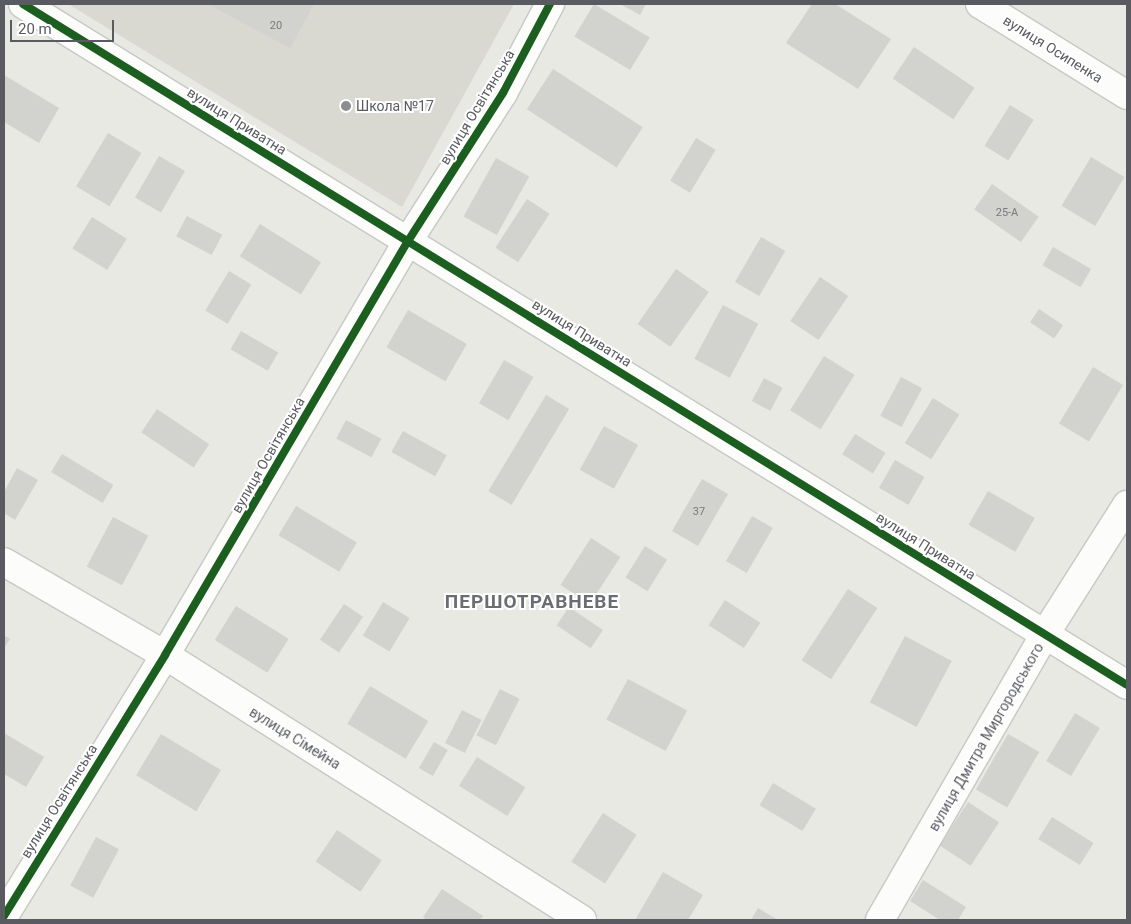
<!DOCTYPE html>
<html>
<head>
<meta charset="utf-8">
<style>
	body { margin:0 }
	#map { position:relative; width:1131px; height:924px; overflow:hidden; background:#e9e9e3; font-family:Roboto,sans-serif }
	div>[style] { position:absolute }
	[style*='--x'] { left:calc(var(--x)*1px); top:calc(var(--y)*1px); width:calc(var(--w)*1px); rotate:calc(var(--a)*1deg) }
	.education>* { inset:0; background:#d9d9d1 }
	.building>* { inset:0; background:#d2d2ce; transform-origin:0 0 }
	.roads { filter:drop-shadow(1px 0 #c7c7c6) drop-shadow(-1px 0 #c7c7c6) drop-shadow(0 1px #c7c7c6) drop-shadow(0 -1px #c7c7c6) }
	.minor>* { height:28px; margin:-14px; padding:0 14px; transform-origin:14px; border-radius:14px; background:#fcfcfb }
	.cycleway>* { height:8px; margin:-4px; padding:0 4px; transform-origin:4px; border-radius:4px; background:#1b5e20 }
	.dots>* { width:14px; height:14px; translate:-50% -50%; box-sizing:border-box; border:2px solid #fff; border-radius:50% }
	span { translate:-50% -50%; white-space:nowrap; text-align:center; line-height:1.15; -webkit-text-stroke:4px #fff; paint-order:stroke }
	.number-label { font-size:11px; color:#78797c }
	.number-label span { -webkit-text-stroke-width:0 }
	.street-label { font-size:14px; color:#595b60 }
	.poi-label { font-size:14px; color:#595b60 }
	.left { translate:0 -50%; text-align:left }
	.district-label { font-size:19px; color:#6a6d72; font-weight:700; letter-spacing:1px }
	.frame { position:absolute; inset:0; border:5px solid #595b60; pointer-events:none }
	.scale { position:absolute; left:10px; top:20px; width:104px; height:22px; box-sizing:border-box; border:2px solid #595b60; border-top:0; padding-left:6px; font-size:15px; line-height:18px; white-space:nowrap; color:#595b60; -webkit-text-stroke:4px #fff; paint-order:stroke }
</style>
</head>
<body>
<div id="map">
	<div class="education">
		<i style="clip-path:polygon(68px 4px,514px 4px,402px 207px)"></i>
	</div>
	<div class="building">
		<i style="clip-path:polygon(208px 4px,314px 4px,290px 48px)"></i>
		<i style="left:594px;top:4px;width:65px;height:38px;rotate:31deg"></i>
		<i style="clip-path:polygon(620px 4px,646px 4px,640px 15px)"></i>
		<i style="clip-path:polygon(812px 4px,835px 4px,891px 39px,858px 89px,786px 43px)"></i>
		<i style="left:914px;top:47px;width:73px;height:38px;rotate:34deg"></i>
		<i style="left:553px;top:69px;width:107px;height:48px;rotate:33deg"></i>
		<i style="clip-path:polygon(4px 75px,59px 108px,39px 143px,4px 122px)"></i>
		<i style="left:1010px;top:105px;width:28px;height:48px;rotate:32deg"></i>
		<i style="left:108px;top:133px;width:39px;height:62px;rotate:31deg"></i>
		<i style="left:696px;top:138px;width:23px;height:50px;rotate:31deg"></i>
		<i style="left:159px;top:156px;width:30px;height:48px;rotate:30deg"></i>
		<i style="left:1091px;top:157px;width:39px;height:57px;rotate:31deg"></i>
		<i style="left:496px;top:158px;width:38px;height:67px;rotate:29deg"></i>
		<i style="left:992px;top:184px;width:57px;height:31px;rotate:35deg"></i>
		<i style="left:527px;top:199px;width:27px;height:58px;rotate:33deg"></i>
		<i style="left:187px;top:216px;width:40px;height:23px;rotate:28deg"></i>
		<i style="left:92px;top:217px;width:41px;height:37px;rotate:32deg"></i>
		<i style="left:260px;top:224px;width:72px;height:38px;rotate:32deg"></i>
		<i style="left:761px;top:237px;width:28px;height:52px;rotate:30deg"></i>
		<i style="left:1053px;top:247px;width:44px;height:21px;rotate:30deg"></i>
		<i style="left:676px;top:269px;width:40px;height:67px;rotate:35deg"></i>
		<i style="left:229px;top:271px;width:26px;height:46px;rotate:31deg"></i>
		<i style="left:820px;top:277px;width:34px;height:53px;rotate:34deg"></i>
		<i style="left:723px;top:305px;width:40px;height:61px;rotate:28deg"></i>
		<i style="left:1039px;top:309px;width:29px;height:16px;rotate:34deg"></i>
		<i style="left:408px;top:310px;width:68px;height:43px;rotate:30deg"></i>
		<i style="left:241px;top:331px;width:43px;height:21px;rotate:30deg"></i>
		<i style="left:824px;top:356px;width:36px;height:64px;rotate:32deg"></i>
		<i style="left:504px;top:360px;width:34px;height:50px;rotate:30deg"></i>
		<i style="left:1093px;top:367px;width:35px;height:66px;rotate:31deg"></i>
		<i style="left:901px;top:377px;width:24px;height:44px;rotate:28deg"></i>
		<i style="left:764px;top:378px;width:21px;height:26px;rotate:28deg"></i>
		<i style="left:546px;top:395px;width:27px;height:112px;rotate:31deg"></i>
		<i style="left:933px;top:398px;width:31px;height:53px;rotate:32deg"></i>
		<i style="left:157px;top:409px;width:63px;height:28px;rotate:34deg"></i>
		<i style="left:346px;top:420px;width:40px;height:21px;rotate:28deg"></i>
		<i style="left:604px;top:426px;width:39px;height:50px;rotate:29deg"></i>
		<i style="left:403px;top:431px;width:50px;height:24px;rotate:29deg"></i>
		<i style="left:855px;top:434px;width:36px;height:24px;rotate:32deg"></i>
		<i style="left:62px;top:454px;width:60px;height:21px;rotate:31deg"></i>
		<i style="left:895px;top:460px;width:34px;height:32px;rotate:30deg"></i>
		<i style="clip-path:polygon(17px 468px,38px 480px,15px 520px,4px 513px,4px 492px)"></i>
		<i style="left:702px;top:479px;width:30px;height:60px;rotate:30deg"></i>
		<i style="left:988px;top:491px;width:54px;height:39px;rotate:30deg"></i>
		<i style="left:296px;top:506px;width:71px;height:34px;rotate:31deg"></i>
		<i style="left:752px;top:516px;width:24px;height:52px;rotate:30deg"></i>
		<i style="left:113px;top:517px;width:40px;height:56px;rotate:28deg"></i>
		<i style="left:591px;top:538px;width:35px;height:56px;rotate:33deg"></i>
		<i style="left:645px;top:546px;width:26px;height:37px;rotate:32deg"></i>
		<i style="left:848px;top:589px;width:35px;height:85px;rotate:33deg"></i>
		<i style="left:725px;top:600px;width:42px;height:30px;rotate:33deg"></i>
		<i style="left:383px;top:602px;width:31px;height:39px;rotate:31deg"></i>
		<i style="left:344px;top:604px;width:23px;height:43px;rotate:34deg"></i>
		<i style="left:236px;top:606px;width:62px;height:40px;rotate:32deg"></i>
		<i style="left:569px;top:607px;width:41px;height:22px;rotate:34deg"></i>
		<i style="clip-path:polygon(4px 635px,10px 639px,4px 648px)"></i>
		<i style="left:905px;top:636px;width:53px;height:75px;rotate:28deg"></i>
		<i style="left:628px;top:679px;width:67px;height:46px;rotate:28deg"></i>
		<i style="left:370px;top:686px;width:68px;height:44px;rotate:31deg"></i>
		<i style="left:500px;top:689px;width:22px;height:52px;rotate:27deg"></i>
		<i style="left:462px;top:710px;width:22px;height:37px;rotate:27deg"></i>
		<i style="left:1075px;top:713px;width:29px;height:56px;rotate:31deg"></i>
		<i style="clip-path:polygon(4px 733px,44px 757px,26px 787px,4px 774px)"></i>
		<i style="left:161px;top:734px;width:70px;height:48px;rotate:31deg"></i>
		<i style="left:1008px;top:734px;width:36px;height:64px;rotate:30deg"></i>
		<i style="left:434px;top:742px;width:16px;height:30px;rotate:30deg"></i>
		<i style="left:477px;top:757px;width:57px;height:34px;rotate:32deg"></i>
		<i style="left:773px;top:783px;width:50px;height:26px;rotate:31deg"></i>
		<i style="left:968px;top:802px;width:37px;height:52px;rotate:33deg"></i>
		<i style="left:603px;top:813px;width:40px;height:58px;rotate:33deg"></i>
		<i style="left:1052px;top:817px;width:49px;height:26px;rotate:32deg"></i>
		<i style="left:337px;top:830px;width:54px;height:38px;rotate:34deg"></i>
		<i style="left:96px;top:837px;width:26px;height:55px;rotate:28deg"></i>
		<i style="clip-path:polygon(663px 872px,703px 895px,688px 920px,635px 920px)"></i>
		<i style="clip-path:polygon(923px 880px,966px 907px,958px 920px,940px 920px,910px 901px)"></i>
		<i style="clip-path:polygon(442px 889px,483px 916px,480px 920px,427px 920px,423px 917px)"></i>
		<i style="clip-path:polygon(758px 908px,778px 920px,751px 920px)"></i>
	</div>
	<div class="roads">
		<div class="minor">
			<i style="--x:23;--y:4;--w:1297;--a:31.67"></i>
			<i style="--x:980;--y:4;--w:173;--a:31.8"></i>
			<i style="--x:4;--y:562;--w:186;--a:30"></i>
			<i style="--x:165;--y:655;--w:494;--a:32.4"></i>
			<i style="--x:4;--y:916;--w:307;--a:-58.3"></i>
			<i style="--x:165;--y:655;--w:480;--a:-59.6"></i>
			<i style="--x:408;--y:241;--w:176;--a:-57.3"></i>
			<i style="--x:503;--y:93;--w:101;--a:-62.2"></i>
			<i style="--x:880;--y:920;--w:330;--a:-60"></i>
			<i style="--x:1045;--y:634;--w:153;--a:-57.6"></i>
		</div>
	</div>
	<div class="cycleway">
		<i style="--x:23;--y:4;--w:1297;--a:31.67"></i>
		<i style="--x:4;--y:916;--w:307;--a:-58.3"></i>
		<i style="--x:165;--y:655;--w:480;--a:-59.6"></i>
		<i style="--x:408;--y:241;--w:176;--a:-57.3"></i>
		<i style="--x:503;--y:93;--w:101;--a:-62.2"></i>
	</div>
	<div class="dots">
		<i style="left:346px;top:106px;background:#8b8d8e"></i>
	</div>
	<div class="number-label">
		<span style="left:276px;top:26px">20</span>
		<span style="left:1007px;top:213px">25-А</span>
		<span style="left:699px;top:512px">37</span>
	</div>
	<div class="street-label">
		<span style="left:1053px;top:49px;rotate:32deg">вулиця Осипенка</span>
		<span style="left:477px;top:107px;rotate:-59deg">вулиця Освітянська</span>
		<span style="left:237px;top:121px;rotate:32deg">вулиця Приватна</span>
		<span style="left:582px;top:333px;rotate:32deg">вулиця Приватна</span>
		<span style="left:268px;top:455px;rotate:-60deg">вулиця Освітянська</span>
		<span style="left:926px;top:546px;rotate:32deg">вулиця Приватна</span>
		<span style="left:986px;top:737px;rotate:-60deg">вулиця Дмитра Миргородського</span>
		<span style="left:295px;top:738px;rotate:32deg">вулиця Сімейна</span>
		<span style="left:59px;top:801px;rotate:-58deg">вулиця Освітянська</span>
	</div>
	<div class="poi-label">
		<span class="left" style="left:356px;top:106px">Школа №17</span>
	</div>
	<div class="district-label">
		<span style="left:532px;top:602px">ПЕРШОТРАВНЕВЕ</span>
	</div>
	<div class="frame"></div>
	<div class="scale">20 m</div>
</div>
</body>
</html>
